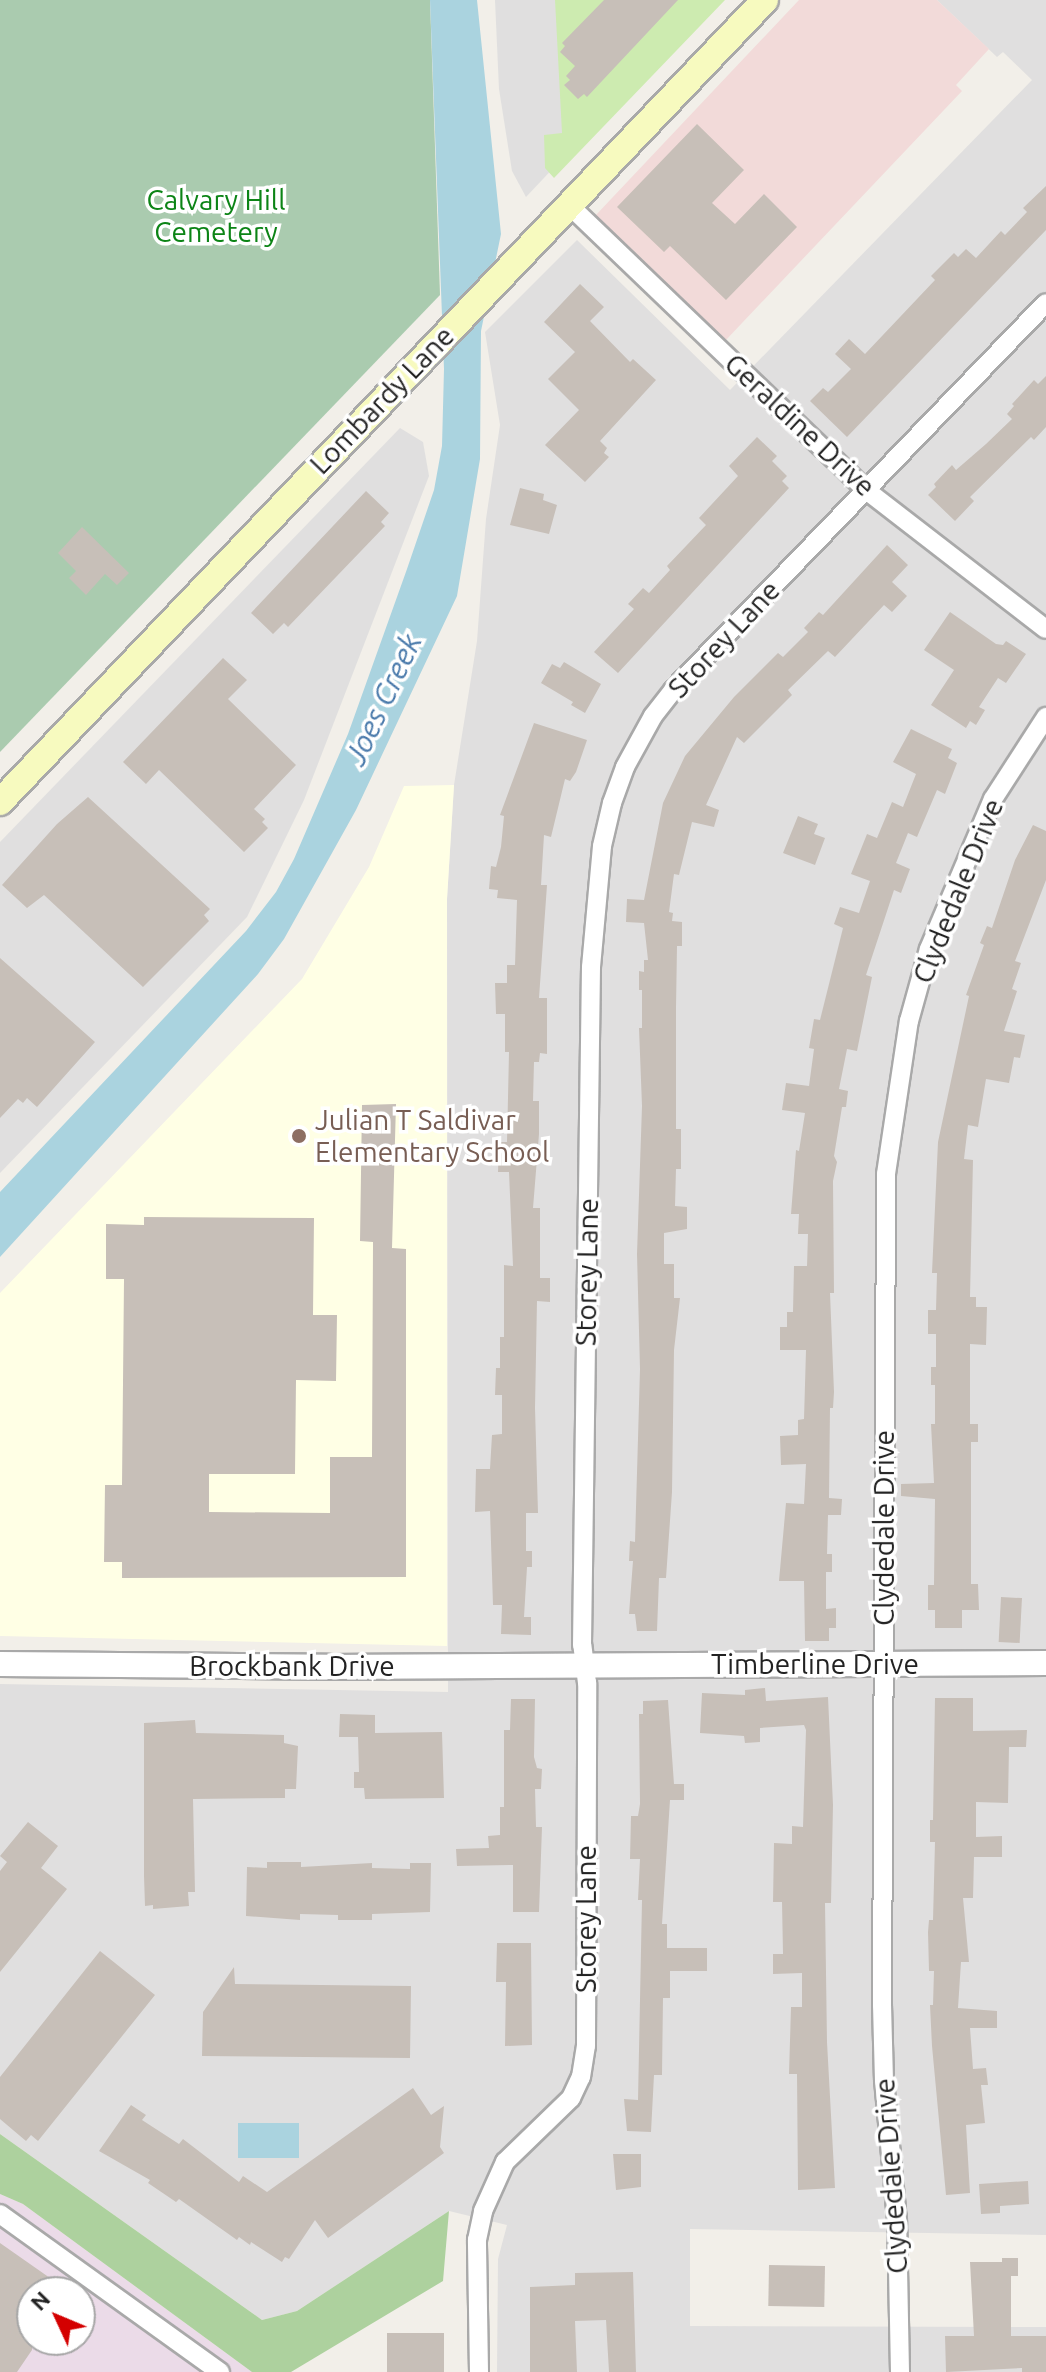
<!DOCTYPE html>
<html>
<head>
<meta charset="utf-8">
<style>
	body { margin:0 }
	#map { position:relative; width:1046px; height:2372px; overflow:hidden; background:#f2efe9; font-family:Ubuntu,sans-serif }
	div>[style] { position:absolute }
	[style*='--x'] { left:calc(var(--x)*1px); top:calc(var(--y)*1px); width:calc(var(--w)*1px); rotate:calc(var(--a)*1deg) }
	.residential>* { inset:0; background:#e0dfdf }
	.commercial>* { inset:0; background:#f2dad9 }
	.industrial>* { inset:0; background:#ebdbe8 }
	.education>* { inset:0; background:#ffffe5 }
	.grass>* { inset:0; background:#cdebb0 }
	.forest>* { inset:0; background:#add19e }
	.cemetery>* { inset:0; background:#aacbaf }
	.water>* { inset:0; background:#aad3df; transform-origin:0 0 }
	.building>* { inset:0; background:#c7bfb8; transform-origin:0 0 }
	.roads { filter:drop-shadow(2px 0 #a9a9a9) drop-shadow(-2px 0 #a9a9a9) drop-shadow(0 2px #a9a9a9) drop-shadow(0 -2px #a9a9a9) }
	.minor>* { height:18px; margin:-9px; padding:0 9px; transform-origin:9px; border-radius:9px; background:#fff }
	.tertiary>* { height:24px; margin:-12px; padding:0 12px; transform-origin:12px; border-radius:12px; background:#fff }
	.secondary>* { height:26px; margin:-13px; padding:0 13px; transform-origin:13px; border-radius:13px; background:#f7fabf }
	.dots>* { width:22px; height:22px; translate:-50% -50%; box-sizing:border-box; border:4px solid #fff; border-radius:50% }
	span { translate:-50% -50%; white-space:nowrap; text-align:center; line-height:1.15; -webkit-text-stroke:7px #fff; paint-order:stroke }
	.park-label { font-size:28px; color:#0c8416 }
	.street-label { font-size:28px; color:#222 }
	.education-label { font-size:28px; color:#785e54 }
	.left { translate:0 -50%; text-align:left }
	.water-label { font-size:30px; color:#4a7aab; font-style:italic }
	.north { position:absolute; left:16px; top:2276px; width:80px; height:80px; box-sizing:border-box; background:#fff; border:2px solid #a7a7a7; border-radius:50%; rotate:314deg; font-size:22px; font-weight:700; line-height:32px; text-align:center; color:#222 }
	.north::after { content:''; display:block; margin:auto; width:28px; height:36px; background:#d40000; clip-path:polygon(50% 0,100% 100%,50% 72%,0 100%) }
</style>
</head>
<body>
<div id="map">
	<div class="residential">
		<i style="clip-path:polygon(495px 0,712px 0,526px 197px,512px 171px,499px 89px)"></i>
		<i style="clip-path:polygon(937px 0,1046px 0,1046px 2235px,690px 2229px,690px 2326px,1046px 2327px,1046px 2372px,497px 2372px,498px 2259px,507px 2225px,449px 2211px,297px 2311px,262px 2320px,0 2134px,0 1684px,448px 1692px,447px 899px,454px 785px,477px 641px,486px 519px,500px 425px,485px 332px,577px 240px,730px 390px,1032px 80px,1003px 52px,997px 57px)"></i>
		<i style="clip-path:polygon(400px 428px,423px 442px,429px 476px,304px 800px,247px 917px,0 1173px,0 842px)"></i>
	</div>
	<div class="commercial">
		<i style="clip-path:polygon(799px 0,937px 0,989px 49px,956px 85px,962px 91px,725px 341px,595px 216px)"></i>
	</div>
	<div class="industrial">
		<i style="clip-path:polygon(evenodd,0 2194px,23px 2204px,252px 2372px,0 2372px,0 2194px,32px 2292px,80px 2292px,80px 2340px,32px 2340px,32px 2292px)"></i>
	</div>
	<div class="education">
		<i style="clip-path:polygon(454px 785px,447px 899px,447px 1646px,0 1636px,0 1293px,302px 979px,369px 867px,404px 786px)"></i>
	</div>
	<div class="grass">
		<i style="clip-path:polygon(555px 0,725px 0,554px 178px,545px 168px,544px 135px,562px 133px)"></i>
	</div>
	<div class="forest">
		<i style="clip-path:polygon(0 2134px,262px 2320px,297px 2311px,449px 2211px,443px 2281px,291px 2372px,252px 2372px,23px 2204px,0 2194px)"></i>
	</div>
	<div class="cemetery">
		<i style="clip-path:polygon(0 0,430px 0,440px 295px,0 752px)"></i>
	</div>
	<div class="water">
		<i style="clip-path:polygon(430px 0,477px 0,501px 234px,481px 331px,480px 459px,457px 596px,356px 810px,284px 939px,258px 974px,0 1257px,0 1192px,246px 931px,276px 892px,294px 859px,348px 734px,407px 569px,434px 490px,442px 446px,444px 369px)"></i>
		<i style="left:238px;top:2123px;width:61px;height:35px"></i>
	</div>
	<div class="building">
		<i style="clip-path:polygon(604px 0,678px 0,587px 97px,584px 94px,578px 99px,564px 85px,570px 80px,566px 76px,575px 66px,560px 52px,565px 46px,562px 43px)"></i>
		<i style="clip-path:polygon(697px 124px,744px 170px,712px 203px,735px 224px,764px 194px,797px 227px,726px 300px,670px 246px,664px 252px,617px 207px)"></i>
		<i style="clip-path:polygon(1046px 186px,1046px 230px,847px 437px,810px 401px,823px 388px,828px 392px,851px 369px,835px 354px,849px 339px,865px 354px,935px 280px,931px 276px,954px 253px,958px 257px,966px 249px,976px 258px,1001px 231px,1005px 235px,1027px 212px,1023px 208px)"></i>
		<i style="clip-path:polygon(580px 284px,604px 307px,590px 321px,630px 362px,633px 359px,656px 380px,600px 441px,607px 448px,604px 453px,609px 457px,585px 482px,545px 445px,579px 410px,548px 379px,575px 352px,544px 322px)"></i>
		<i style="clip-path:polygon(1046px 376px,1046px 427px,1034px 440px,1031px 437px,970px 497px,974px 501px,955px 521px,928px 495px,936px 487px,934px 484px,952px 465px,956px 470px,986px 444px,1012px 419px,1007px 414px,1014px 406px,1012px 404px,1034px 380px,1038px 384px)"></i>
		<i style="clip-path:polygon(757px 437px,777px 456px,772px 461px,787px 476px,782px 481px,789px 488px,618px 673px,594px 652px,634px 609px,628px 604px,643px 588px,649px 593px,670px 570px,667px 566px,706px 525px,699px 518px,738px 476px,729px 466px)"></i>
		<i style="clip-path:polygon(520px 488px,544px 494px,543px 500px,557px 505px,549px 534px,510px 525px)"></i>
		<i style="clip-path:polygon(366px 491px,389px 513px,381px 522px,385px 526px,288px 627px,284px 623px,273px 634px,251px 613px)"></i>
		<i style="clip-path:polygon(82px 527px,129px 573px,117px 585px,105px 574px,86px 595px,69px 578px,76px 571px,58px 553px)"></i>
		<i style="clip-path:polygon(887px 545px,908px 565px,892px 582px,907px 596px,892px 612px,884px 605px,835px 657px,828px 651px,788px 690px,792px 695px,744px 743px,737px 737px,706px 805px,719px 810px,714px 827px,692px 822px,679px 875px,674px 874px,669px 912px,673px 913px,672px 921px,682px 922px,682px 946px,677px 946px,676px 1008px,676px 1129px,681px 1129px,681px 1169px,676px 1169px,675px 1206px,687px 1207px,687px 1229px,664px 1233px,664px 1264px,674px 1264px,674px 1298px,680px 1298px,674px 1350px,672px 1492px,666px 1578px,659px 1578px,657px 1631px,637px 1631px,635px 1614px,629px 1614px,633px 1561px,629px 1561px,630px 1541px,635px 1542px,640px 1369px,637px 1254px,642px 1106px,639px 1028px,642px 1028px,642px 990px,639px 990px,639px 971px,644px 972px,644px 960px,648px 960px,644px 923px,626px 922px,627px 899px,644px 900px,663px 803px,685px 756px,734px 697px,778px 653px,783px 657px,808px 632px,804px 628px,819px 612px,823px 615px)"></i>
		<i style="clip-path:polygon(950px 612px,996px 644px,1003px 645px,1006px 641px,1026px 654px,1006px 683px,998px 678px,979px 707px,985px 710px,976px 725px,970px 721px,966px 728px,931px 705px,954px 670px,924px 650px)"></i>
		<i style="clip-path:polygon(223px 658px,247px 680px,228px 699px,296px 765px,254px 809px,265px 819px,262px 822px,268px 828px,244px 852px,159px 770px,146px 784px,123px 762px)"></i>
		<i style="clip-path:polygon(564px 662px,601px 684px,585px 713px,571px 705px,573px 702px,541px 683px,552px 664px,560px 668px)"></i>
		<i style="clip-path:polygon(534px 723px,587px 740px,576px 772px,570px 781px,565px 779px,551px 837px,544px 835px,541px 885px,547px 885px,539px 998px,547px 998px,547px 1054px,540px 1053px,539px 1062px,534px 1062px,533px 1101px,539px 1101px,539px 1134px,533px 1208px,540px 1208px,540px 1278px,550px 1278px,550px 1302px,537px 1301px,535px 1408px,538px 1513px,526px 1513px,526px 1551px,532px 1551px,532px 1567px,527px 1567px,524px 1617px,531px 1617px,531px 1635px,501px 1634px,502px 1605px,493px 1605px,490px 1511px,475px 1512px,476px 1469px,490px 1469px,492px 1435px,502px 1434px,502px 1395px,495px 1395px,496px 1368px,500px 1368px,500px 1337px,504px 1337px,504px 1265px,513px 1266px,509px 1172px,498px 1172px,499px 1142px,507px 1142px,509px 1052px,505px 1052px,505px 1014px,496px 1014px,495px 983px,507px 983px,507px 965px,515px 965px,517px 900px,497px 898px,498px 890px,489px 889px,491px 866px,496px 867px,501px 847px,504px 816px,500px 815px)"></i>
		<i style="clip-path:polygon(911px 729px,952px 749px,948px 758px,957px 763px,945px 794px,937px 790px,917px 837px,908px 833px,896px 863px,910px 869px,901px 893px,894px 890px,866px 975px,872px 977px,857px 1051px,847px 1049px,839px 1089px,848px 1091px,846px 1107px,842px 1107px,834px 1156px,837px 1162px,833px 1181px,834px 1293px,830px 1293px,834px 1392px,833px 1408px,830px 1408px,829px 1498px,842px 1499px,841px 1515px,828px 1515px,827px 1554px,832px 1554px,832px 1572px,826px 1572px,826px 1609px,836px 1608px,836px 1628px,829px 1628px,829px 1641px,805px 1641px,804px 1581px,779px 1581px,786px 1503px,804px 1504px,806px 1464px,781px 1465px,780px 1436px,798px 1435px,798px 1420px,804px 1419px,806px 1350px,780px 1350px,780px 1327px,787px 1327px,787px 1312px,793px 1312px,794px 1266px,807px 1266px,808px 1234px,798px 1234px,799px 1214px,791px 1214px,796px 1150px,799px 1151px,805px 1113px,782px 1110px,786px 1083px,809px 1086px,814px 1049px,809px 1048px,814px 1019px,820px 1020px,843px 928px,834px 924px,840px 907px,859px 913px,870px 881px,851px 874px,867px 834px,877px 838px,892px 802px,903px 807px,916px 774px,893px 762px)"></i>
		<i style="clip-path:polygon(88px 797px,210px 909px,204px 915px,209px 921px,143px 987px,44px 895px,27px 908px,2px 885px,57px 824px)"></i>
		<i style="clip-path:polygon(798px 816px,818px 824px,814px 834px,825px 838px,815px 865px,783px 853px)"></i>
		<i style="clip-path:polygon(1033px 825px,1046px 831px,1046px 880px,1015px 961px,1021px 963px,1012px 989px,1017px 991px,1004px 1031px,1025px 1035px,1020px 1058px,1014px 1057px,1009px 1083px,986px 1079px,978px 1127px,968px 1125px,964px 1159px,973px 1160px,970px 1297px,976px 1297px,976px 1307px,987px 1307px,986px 1345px,970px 1344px,970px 1424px,978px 1424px,978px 1442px,971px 1442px,971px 1584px,978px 1584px,979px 1610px,962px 1610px,962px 1628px,935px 1628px,935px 1610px,928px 1610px,928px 1585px,934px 1585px,935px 1499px,901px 1496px,901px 1484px,934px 1483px,931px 1424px,935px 1424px,935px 1385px,931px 1385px,931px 1367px,936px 1367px,936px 1334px,928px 1334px,928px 1310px,936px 1310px,937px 1273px,932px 1273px,938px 1142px,969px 996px,966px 995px,984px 945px,980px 943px,987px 926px,992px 928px,1015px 860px)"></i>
		<i style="clip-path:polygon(0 958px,95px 1042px,37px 1107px,27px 1098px,23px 1103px,18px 1099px,0 1118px)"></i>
		<i style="clip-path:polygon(396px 1104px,392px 1248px,406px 1249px,406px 1577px,122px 1578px,122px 1562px,104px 1562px,105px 1485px,122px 1485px,124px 1279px,106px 1279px,106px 1224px,144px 1225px,144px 1217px,314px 1218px,313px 1315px,337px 1315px,336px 1381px,296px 1380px,295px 1474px,209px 1474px,209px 1512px,330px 1513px,330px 1457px,372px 1457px,373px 1242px,360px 1241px,362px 1105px)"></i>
		<i style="left:1001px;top:1597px;width:21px;height:45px;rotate:3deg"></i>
		<i style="clip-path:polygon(765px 1688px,766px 1701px,828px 1697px,833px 1805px,831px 1903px,825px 1903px,827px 2042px,835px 2188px,798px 2190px,797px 2074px,789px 2074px,791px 2007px,802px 2007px,802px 1973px,773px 1974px,773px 1954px,783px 1954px,782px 1902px,773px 1902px,774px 1843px,792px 1844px,792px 1826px,803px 1827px,806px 1730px,804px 1725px,760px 1728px,760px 1742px,745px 1743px,744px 1736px,700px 1733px,702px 1693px,745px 1695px,745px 1690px)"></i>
		<i style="clip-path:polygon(935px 1698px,973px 1698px,973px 1731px,1027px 1730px,1026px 1747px,1009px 1747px,1008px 1803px,976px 1802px,976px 1837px,1002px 1836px,1002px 1857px,974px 1857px,973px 1898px,963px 1898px,969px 1962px,961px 1962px,958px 2008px,997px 2011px,997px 2028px,970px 2028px,973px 2069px,986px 2068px,988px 2085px,981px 2085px,985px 2123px,966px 2125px,970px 2193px,946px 2195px,932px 2046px,930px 2005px,933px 2005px,934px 1971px,929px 1971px,928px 1932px,929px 1920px,933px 1920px,935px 1842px,930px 1842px,930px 1820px,933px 1820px)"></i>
		<i style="clip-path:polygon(511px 1699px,535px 1699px,534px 1757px,537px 1768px,542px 1769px,541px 1789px,535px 1789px,536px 1827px,542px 1827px,539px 1912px,513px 1912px,513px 1865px,457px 1866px,456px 1849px,489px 1848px,488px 1836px,500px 1835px,500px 1807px,504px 1807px,504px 1730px,510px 1730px)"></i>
		<i style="clip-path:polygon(668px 1700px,674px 1784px,684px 1784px,684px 1800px,670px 1800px,662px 1924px,667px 1924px,667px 1948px,707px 1948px,707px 1971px,670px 1971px,670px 1998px,663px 1998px,662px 2075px,654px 2075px,651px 2132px,627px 2131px,624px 2099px,638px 2100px,642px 1900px,638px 1900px,640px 1859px,630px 1859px,631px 1816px,638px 1816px,640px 1804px,639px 1714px,643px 1714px,643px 1701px)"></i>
		<i style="clip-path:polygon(340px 1714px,375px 1715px,375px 1733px,442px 1732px,444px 1798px,365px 1799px,364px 1788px,354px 1788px,354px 1772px,359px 1772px,358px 1737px,339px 1737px)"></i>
		<i style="clip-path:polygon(195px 1720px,196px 1733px,284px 1735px,284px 1743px,298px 1746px,296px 1789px,285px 1789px,285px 1798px,193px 1799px,195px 1892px,188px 1892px,189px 1906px,153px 1909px,153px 1905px,145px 1906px,144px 1876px,144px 1723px)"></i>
		<i style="clip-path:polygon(28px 1822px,58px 1846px,41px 1868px,67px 1889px,0 1972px,0 1871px,7px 1862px,0 1856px)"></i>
		<i style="clip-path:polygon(267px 1862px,301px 1862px,301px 1867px,372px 1863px,372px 1868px,410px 1869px,410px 1863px,431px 1863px,430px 1912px,372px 1914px,372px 1920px,338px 1920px,338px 1915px,300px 1914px,300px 1920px,246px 1916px,247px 1867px,267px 1868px)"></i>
		<i style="clip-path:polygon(497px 1943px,531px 1943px,532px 2045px,505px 2046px,506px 1982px,496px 1982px)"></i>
		<i style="clip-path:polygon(100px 1951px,155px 1995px,38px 2141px,31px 2135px,26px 2141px,0 2119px,0 2077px)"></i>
		<i style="clip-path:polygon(234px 1967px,235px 1984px,411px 1986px,410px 2058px,202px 2056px,203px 2012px)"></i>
		<i style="clip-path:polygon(413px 2088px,431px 2115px,444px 2106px,440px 2147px,444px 2153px,328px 2238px,315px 2220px,289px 2259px,285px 2257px,282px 2262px,251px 2242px,250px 2245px,239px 2237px,237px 2240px,179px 2199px,176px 2202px,148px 2183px,150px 2180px,99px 2151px,131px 2105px,146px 2115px,142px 2120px,179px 2144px,183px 2139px,239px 2182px,243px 2176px,267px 2192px)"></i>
		<i style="clip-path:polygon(613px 2154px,641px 2154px,641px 2187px,616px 2190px)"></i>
		<i style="clip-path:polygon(1028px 2181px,1029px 2204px,1000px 2206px,1000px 2213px,981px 2214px,979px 2184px)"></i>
		<i style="clip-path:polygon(0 2243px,70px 2292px,32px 2292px,32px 2350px,17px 2372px,0 2372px)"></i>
		<i style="clip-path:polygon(1002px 2258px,1018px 2258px,1018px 2276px,1011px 2276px,1011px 2336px,1046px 2336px,1046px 2372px,1022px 2372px,1022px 2368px,946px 2372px,945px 2336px,974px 2336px,970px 2262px,1002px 2262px)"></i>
		<i style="left:769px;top:2265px;width:56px;height:41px;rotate:1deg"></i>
		<i style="clip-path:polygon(633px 2272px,636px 2372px,609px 2372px,606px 2320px,575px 2321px,577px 2372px,530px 2372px,530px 2287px,575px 2285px,575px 2273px)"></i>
		<i style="left:387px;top:2333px;width:57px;height:39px"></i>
	</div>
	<div class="roads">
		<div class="minor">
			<i style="--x:569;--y:205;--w:412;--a:43.8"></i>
			<i style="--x:866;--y:490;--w:227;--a:37.7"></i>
			<i style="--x:0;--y:2214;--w:271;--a:35.7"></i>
			<i style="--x:479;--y:2372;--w:132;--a:-90.9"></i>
			<i style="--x:477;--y:2240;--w:30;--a:-78"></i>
			<i style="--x:483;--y:2211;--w:54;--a:-65.8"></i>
			<i style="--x:505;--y:2162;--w:92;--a:-44.1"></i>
			<i style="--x:571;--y:2098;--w:23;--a:-65"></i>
			<i style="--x:581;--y:2077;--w:31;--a:-81"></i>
			<i style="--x:586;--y:2046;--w:363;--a:-89.8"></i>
			<i style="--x:587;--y:1683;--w:38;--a:-97"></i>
			<i style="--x:582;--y:1645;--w:678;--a:-89.24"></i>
			<i style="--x:591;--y:967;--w:121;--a:-84.8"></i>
			<i style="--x:602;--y:846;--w:44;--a:-76.9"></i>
			<i style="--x:612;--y:803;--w:38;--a:-70"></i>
			<i style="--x:625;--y:767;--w:58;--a:-61.2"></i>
			<i style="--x:653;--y:716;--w:33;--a:-52"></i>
			<i style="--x:673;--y:690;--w:537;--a:-46.06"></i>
			<i style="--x:900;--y:2372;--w:152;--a:-91.1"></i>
			<i style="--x:897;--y:2220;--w:140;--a:-95.3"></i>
			<i style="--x:884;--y:2081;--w:76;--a:-91.5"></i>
			<i style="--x:882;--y:2005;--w:831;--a:-89.72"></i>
			<i style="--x:886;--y:1174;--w:155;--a:-81.5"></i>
			<i style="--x:909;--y:1021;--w:75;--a:-74.5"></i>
			<i style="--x:929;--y:949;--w:163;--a:-66.9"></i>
			<i style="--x:993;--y:799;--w:98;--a:-57.1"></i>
		</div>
		<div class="tertiary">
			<i style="--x:0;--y:1664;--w:329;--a:0.5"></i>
			<i style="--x:329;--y:1667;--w:717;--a:-0.32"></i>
		</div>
		<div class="secondary">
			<i style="--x:0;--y:802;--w:1108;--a:-46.35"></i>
		</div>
	</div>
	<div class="dots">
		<i style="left:299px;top:1136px;background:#8d6e63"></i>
	</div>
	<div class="park-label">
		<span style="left:216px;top:216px">Calvary Hill<br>Cemetery</span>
	</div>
	<div class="street-label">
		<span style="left:382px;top:400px;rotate:-46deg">Lombardy Lane</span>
		<span style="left:800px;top:425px;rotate:43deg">Geraldine Drive</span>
		<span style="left:724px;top:639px;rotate:-47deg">Storey Lane</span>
		<span style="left:958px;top:891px;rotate:-68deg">Clydedale Drive</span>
		<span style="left:587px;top:1272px;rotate:-89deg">Storey Lane</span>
		<span style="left:884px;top:1528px;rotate:-90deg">Clydedale Drive</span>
		<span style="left:815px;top:1664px">Timberline Drive</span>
		<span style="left:292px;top:1666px">Brockbank Drive</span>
		<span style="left:586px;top:1919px;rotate:-90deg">Storey Lane</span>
		<span style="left:891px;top:2176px;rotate:-94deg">Clydedale Drive</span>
	</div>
	<div class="education-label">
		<span class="left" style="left:315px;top:1136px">Julian T Saldivar<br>Elementary School</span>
	</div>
	<div class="water-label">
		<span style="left:383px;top:699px;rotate:-65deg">Joes Creek</span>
	</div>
	<div class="north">N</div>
</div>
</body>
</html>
